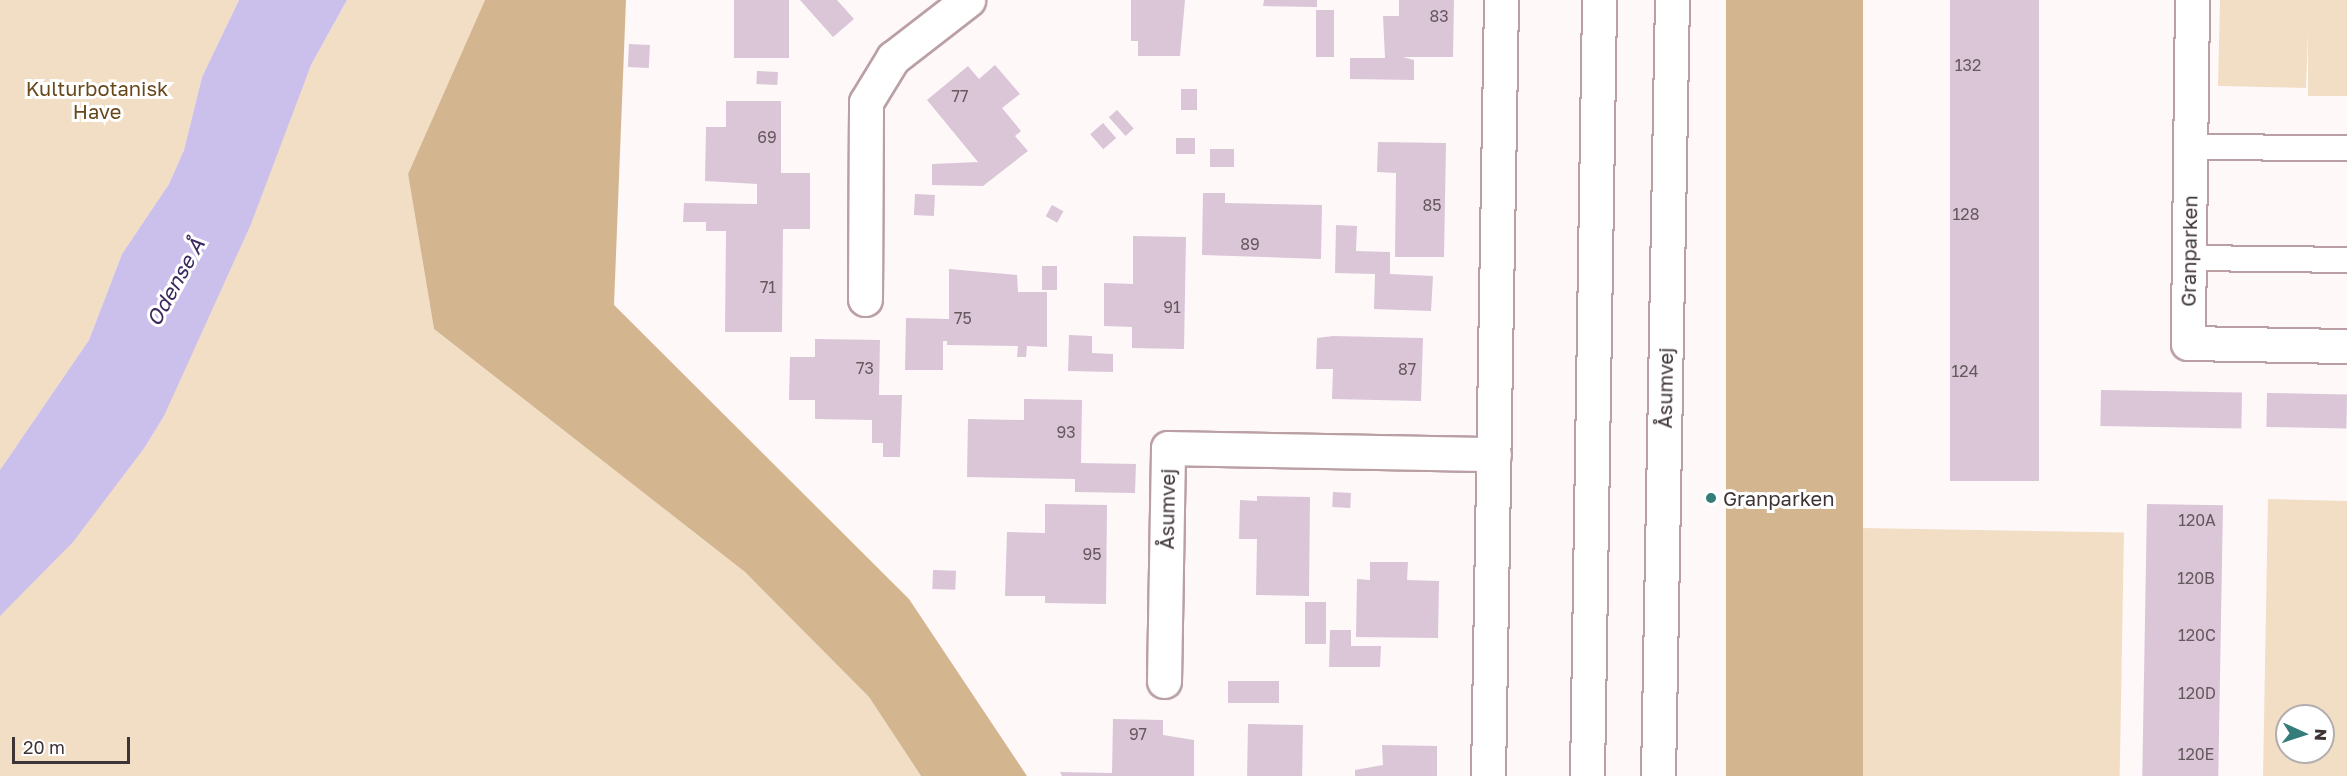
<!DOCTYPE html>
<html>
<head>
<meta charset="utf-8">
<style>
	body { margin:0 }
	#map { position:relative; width:2347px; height:776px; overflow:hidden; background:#fef8f9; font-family:"Golos Text",sans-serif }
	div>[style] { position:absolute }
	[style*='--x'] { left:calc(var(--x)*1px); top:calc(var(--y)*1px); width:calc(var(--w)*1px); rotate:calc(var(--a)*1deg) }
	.green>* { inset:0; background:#f2dec4; transform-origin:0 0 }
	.forest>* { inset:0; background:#d3b68f; transform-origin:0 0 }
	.water>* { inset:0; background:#cbc0ec }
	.building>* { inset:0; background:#dac6d7; transform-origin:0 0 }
	.roads { filter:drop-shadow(2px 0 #baa0a5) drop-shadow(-2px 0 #baa0a5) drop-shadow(0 2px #baa0a5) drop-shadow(0 -2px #baa0a5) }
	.service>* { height:24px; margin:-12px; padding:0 12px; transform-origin:12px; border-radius:12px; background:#fff }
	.minor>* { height:33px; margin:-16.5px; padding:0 16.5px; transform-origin:16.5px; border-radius:16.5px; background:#fff }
	.tertiary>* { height:33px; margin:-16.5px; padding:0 16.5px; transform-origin:16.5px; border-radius:16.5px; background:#fff }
	.dots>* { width:16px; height:16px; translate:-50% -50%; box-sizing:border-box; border:3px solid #fff; border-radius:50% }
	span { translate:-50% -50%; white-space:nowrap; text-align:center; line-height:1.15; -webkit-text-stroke:6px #fff; paint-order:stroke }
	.number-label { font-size:16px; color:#65585e }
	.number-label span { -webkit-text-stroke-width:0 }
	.park-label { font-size:20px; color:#67481a }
	.street-label { font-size:20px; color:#3e3335 }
	.poi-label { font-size:20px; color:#3e3335 }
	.left { translate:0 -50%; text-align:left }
	.water-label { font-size:21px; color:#3a285e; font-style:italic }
	.north { position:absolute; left:2275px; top:704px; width:60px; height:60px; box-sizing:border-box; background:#fff; border:2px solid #b2adae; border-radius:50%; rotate:93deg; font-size:16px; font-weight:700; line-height:24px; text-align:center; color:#3e3335 }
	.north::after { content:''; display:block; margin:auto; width:21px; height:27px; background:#347d7b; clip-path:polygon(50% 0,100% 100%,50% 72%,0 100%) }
	.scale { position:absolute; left:12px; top:737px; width:118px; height:27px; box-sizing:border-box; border:3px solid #3e3335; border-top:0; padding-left:8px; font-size:18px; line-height:21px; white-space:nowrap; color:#3e3335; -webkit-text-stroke:4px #fff; paint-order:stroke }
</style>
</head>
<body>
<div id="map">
	<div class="green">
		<i style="clip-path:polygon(0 0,239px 0,202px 77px,184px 150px,169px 184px,122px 254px,89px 340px,0 470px)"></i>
		<i style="clip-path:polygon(347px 0,485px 0,408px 174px,434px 329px,745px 572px,869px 697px,921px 776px,0 776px,0 613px,145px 447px,164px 416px,311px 65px)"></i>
		<i style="clip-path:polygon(2220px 0,2347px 0,2347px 96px,2308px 96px,2308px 34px,2306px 88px,2218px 86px)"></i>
		<i style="clip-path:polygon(evenodd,2268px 499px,2347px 501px,2347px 776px,2263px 776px,2268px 499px,2287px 716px,2323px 716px,2323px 752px,2287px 752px,2287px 716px)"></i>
		<i style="left:1863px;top:528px;width:261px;height:248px;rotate:1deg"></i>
	</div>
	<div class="forest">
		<i style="clip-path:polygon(485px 0,626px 0,614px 305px,909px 599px,1027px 776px,921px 776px,869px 697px,745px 572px,434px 329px,408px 174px)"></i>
		<i style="left:1726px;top:0;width:137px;height:776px"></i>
	</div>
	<div class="water">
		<i style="clip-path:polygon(239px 0,347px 0,311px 65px,251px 224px,164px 416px,145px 447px,73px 542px,0 616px,0 470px,89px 340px,122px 254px,169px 184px,184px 150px,202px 77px)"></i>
	</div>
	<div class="building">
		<i style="left:734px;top:0;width:55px;height:58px"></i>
		<i style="clip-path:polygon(800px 0,837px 0,854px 19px,833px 37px)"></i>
		<i style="clip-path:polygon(1131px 0,1185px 0,1180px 56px,1138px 56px,1138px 41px,1131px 41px)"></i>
		<i style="clip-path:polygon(1264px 0,1317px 0,1317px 7px,1263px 6px)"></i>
		<i style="clip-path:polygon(1399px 0,1454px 0,1453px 57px,1403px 57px,1414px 60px,1414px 80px,1350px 79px,1350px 58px,1385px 58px,1383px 16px,1399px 16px)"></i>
		<i style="left:1950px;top:0;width:89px;height:481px"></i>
		<i style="left:1316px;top:10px;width:18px;height:47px"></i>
		<i style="left:629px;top:44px;width:21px;height:23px;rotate:3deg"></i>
		<i style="clip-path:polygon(995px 65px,1020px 94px,1002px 108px,1021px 131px,1015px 136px,1028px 151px,983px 186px,932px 185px,932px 164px,978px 162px,927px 100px,968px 66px,979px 79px)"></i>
		<i style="left:757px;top:71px;width:21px;height:13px;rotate:3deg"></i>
		<i style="left:1181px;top:89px;width:16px;height:21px"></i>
		<i style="clip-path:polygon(726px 101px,781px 101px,781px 173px,810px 173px,810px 229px,783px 229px,782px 332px,725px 332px,726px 231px,706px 231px,706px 222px,683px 222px,684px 203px,757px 204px,757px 184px,705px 181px,706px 127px,726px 127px)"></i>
		<i style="left:1117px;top:110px;width:25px;height:11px;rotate:48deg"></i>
		<i style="left:1103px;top:123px;width:20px;height:17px;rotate:49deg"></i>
		<i style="left:1176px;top:138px;width:19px;height:16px"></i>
		<i style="clip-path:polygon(1378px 142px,1446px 143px,1444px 257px,1395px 257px,1396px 173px,1377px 172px)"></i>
		<i style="left:1234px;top:149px;width:18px;height:24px;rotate:90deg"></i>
		<i style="clip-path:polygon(1203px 193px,1225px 193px,1225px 203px,1322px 205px,1321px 259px,1202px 255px)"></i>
		<i style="left:915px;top:194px;width:20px;height:21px;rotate:3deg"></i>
		<i style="left:1052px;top:205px;width:13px;height:13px;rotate:29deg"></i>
		<i style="clip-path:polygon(1336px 225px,1357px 226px,1356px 251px,1390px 252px,1390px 274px,1433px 276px,1431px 311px,1374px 309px,1375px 274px,1335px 273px)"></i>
		<i style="clip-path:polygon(1133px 236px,1186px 237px,1184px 349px,1132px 348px,1132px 327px,1104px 326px,1104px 283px,1133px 284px)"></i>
		<i style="left:1042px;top:266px;width:15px;height:24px"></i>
		<i style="clip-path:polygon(949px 269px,1017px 275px,1018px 292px,1047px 292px,1047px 347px,1027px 346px,1026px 357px,1017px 357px,1018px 346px,947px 345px,947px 341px,943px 341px,943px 370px,905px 370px,906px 318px,949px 319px)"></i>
		<i style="clip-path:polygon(1069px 335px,1092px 336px,1092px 353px,1113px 354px,1113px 372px,1068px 371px)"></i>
		<i style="clip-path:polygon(1333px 336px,1423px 338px,1421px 401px,1332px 399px,1333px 369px,1316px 369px,1317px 338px)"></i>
		<i style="clip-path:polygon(815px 339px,880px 340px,879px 395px,902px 395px,900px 457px,883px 457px,883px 443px,872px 443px,872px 420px,815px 419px,815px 400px,789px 400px,790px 357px,815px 357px)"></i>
		<i style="left:2101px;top:390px;width:141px;height:36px;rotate:1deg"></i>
		<i style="left:2267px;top:393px;width:80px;height:34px;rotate:1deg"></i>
		<i style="clip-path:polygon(1024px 399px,1082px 400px,1081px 463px,1136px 464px,1135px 493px,1075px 492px,1075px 479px,967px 477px,968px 419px,1024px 420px)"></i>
		<i style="left:1333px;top:492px;width:18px;height:15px;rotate:3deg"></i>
		<i style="clip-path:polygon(1257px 496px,1310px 497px,1309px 596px,1256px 595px,1257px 539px,1239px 539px,1240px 500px,1257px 501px)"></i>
		<i style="clip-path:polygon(1045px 504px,1107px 505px,1106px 604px,1045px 603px,1045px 596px,1005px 596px,1007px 532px,1045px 533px)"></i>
		<i style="left:2147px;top:504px;width:76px;height:272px;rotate:1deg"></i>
		<i style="clip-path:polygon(1370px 562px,1408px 562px,1407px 580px,1439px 581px,1438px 638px,1356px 637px,1357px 579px,1370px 580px)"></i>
		<i style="left:933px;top:570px;width:23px;height:19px;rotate:2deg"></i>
		<i style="left:1305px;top:602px;width:21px;height:42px"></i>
		<i style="clip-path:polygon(1330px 630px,1351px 630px,1351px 646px,1381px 646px,1380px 667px,1329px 667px)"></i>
		<i style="left:1228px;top:681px;width:51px;height:22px"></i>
		<i style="clip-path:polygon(1113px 719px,1163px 720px,1163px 735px,1194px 740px,1194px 776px,1062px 776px,1060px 772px,1112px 773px)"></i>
		<i style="left:1248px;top:724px;width:55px;height:52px;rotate:1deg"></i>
		<i style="clip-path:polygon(1382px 745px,1437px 746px,1437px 776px,1355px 776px,1355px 770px,1383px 765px)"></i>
	</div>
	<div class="roads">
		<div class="service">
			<i style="--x:2190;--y:147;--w:157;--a:0.4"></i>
			<i style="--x:2189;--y:258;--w:158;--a:0.7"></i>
		</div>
		<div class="minor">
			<i style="--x:2192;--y:0;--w:343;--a:90.7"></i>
			<i style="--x:2188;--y:343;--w:159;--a:1.1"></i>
			<i style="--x:865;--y:299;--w:197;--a:-89.7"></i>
			<i style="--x:866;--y:102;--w:52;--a:-58.5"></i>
			<i style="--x:893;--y:58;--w:95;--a:-37.7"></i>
			<i style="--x:1164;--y:681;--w:233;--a:-89"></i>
			<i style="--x:1168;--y:448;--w:326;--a:1.1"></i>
			<i style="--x:1488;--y:776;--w:776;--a:-89.04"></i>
		</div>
		<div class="tertiary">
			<i style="--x:1587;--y:776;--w:776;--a:-89.11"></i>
			<i style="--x:1658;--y:776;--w:776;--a:-88.97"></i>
		</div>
	</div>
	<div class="dots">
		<i style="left:1711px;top:498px;background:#347d7b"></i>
	</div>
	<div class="number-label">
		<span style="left:1439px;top:16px">83</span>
		<span style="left:1968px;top:65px">132</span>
		<span style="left:960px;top:96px">77</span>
		<span style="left:767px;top:137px">69</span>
		<span style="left:1432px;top:205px">85</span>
		<span style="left:1966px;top:214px">128</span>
		<span style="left:1250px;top:244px">89</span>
		<span style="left:768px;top:287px">71</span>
		<span style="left:1172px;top:307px">91</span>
		<span style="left:963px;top:318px">75</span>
		<span style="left:865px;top:368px">73</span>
		<span style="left:1407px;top:369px">87</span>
		<span style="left:1965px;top:371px">124</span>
		<span style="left:1066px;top:432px">93</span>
		<span style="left:2197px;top:520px">120A</span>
		<span style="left:1092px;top:554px">95</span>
		<span style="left:2196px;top:578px">120B</span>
		<span style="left:2197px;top:635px">120C</span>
		<span style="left:2197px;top:693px">120D</span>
		<span style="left:1138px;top:734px">97</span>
		<span style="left:2196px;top:754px">120E</span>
	</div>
	<div class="park-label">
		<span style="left:97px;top:100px">Kulturbotanisk<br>Have</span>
	</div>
	<div class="street-label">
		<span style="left:2189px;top:251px;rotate:-89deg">Granparken</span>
		<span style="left:1665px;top:388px;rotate:-89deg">Åsumvej</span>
		<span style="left:1167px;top:509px;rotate:-89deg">Åsumvej</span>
	</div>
	<div class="poi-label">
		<span class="left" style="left:1723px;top:498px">Granparken</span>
	</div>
	<div class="water-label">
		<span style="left:175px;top:282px;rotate:-61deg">Odense Å</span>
	</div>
	<div class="north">N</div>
	<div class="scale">20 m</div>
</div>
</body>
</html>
